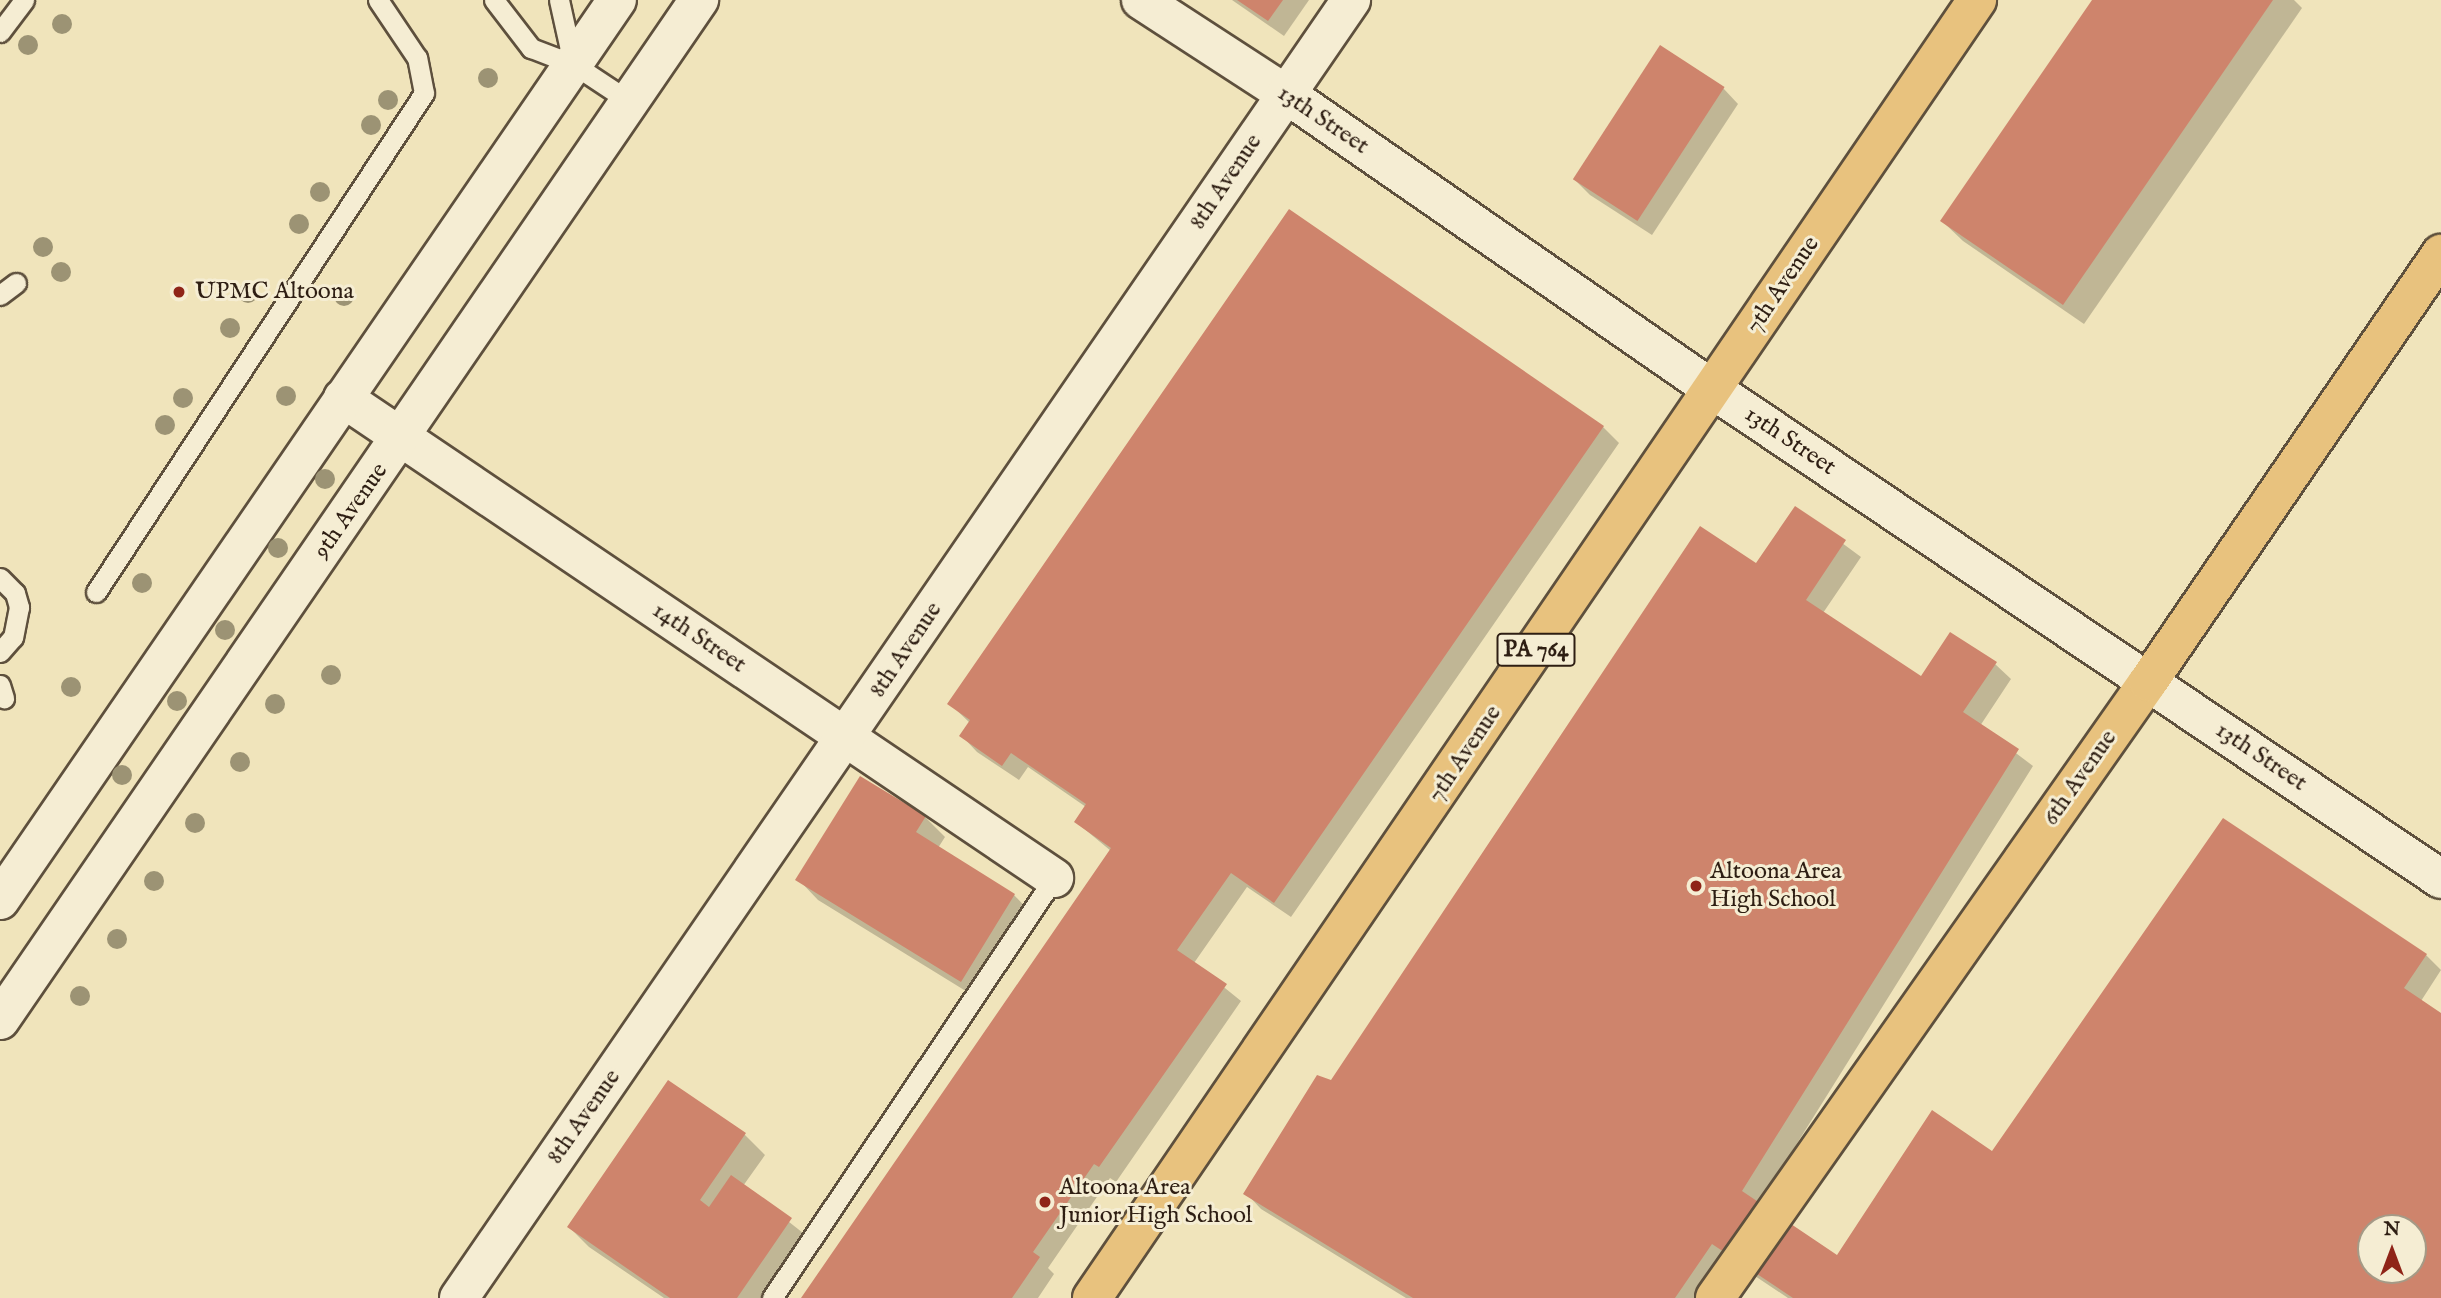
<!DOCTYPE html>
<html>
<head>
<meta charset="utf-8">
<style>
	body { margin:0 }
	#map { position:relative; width:2441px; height:1298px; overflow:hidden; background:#f0e4bb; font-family:"IM FELL English",serif }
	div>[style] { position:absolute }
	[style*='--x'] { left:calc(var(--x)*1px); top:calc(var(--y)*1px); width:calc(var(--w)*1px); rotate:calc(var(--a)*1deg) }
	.shadow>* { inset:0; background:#0003 }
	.building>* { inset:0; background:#ce846c; transform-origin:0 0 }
	.roads { filter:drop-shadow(2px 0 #5e503d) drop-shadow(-2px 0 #5e503d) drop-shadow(0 2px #5e503d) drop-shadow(0 -2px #5e503d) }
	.service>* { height:19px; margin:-9.5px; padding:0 9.5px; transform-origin:9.5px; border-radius:9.5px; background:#f5edd3 }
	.minor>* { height:38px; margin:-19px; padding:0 19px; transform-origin:19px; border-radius:19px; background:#f5edd3 }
	.tertiary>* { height:38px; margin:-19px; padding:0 19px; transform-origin:19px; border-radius:19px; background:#f5edd3 }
	.primary>* { height:38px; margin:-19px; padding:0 19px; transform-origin:19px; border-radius:19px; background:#e8c27e }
	.trees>* { width:20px; height:20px; margin:-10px; border-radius:50%; background:#9c9374 }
	.dots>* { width:19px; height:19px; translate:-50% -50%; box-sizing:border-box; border:4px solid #f5edd3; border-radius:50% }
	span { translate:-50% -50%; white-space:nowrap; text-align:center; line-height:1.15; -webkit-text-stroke:6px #f5edd3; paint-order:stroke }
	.shield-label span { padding:2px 5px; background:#f5edd3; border:2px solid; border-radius:5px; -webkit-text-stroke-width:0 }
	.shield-label { font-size:23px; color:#2e1e13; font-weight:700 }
	.street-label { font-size:24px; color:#2e1e13 }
	.poi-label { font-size:24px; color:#2e1e13 }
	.left { translate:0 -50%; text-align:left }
	.north { position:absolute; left:2357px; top:1214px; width:70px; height:70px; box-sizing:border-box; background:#f5edd3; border:2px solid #a59a86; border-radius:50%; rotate:0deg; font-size:19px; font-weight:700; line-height:28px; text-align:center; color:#2e1e13 }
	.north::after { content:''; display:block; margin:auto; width:24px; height:32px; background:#8f2418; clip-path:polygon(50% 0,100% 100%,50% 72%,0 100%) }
</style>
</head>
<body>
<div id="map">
	<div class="shadow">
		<i style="clip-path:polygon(1232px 0,1309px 0,1284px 36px)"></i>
		<i style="clip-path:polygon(2094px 0,2294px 0,2302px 8px,2084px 324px,1963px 241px,1942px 221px)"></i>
		<i style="clip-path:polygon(1723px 88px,1738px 104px,1652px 235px,1590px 195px,1574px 179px)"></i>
		<i style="clip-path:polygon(1289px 212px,1603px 427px,1619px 443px,1291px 917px,1247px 887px,1194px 963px,1241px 1001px,1116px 1182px,1110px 1178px,1048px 1268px,1054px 1274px,1038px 1298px,803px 1298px,1111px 851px,1076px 822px,1086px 807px,1028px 767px,1019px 780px,977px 752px,962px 736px,970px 723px,949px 703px)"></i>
		<i style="clip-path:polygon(evenodd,1796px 509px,1861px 557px,1823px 613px,1921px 679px,1995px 664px,2011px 679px,1980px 726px,2033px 766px,1759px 1204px,1837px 1257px,1992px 1153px,2426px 955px,2441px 970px,2421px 1001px,2441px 1015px,2441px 1298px,1788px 1298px,1728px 1258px,1701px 1298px,1406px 1298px,1261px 1209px,1246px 1193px,1332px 1082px,1757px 566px,1796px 509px,2371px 1228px,2413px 1228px,2413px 1270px,2371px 1270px,2371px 1228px)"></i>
		<i style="clip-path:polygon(925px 817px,945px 837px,938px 848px,1014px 895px,1034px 916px,982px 1001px,818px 900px,798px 879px)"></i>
		<i style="clip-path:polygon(669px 1083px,745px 1135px,765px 1155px,743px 1186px,812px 1240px,771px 1298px,664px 1298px,589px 1247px,569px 1227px)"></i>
	</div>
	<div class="building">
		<i style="clip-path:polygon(1237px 0,1283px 0,1268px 21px)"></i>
		<i style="clip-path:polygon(2092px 0,2273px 0,2063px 305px,1940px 221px)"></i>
		<i style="left:1660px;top:45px;width:77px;height:160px;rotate:33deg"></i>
		<i style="clip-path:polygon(1289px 209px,1604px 426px,1274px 903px,1231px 873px,1177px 950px,1227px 984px,1099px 1167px,1094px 1164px,1033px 1252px,1040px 1257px,1012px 1298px,801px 1298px,1111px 848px,1074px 822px,1086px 804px,1011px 753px,1002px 766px,959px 736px,970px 720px,947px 704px)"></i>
		<i style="clip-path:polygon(evenodd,1795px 506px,1846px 540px,1806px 600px,1921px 676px,1950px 632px,1997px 662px,1963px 712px,2019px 749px,1742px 1191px,1837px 1255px,1932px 1110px,1992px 1151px,2223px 818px,2427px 954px,2404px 988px,2441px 1013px,2441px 1298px,1793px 1298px,1712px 1244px,1675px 1298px,1413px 1298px,1243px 1194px,1317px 1075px,1331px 1080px,1700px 526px,1756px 563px,1795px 506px,2371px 1228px,2413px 1228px,2413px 1270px,2371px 1270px,2371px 1228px)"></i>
		<i style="clip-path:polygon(860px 776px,926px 816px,916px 832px,1015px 894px,961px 982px,795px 880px)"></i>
		<i style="clip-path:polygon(668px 1080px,746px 1133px,700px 1200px,709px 1207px,731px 1175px,792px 1218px,737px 1298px,670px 1298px,567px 1227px)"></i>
	</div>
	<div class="roads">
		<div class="service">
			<i style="--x:494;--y:0;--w:61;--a:52.4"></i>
			<i style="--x:531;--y:48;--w:45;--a:20.9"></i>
			<i style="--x:573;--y:64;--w:67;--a:33.5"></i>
			<i style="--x:559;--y:0;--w:65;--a:77.5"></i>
			<i style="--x:0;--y:32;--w:40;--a:-53"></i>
			<i style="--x:0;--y:295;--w:20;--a:-37"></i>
			<i style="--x:0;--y:578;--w:21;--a:45"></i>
			<i style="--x:15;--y:593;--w:15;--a:74"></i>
			<i style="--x:19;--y:607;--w:31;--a:101"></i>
			<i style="--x:13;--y:637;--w:20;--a:131"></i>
			<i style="--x:96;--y:592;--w:597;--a:-56.68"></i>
			<i style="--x:424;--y:93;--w:36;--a:-101"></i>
			<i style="--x:417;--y:58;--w:70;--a:-123.9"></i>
			<i style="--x:0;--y:685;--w:14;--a:73"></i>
			<i style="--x:772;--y:1298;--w:506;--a:-56.12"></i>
		</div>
		<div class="minor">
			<i style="--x:1141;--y:0;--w:173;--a:33"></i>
			<i style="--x:1286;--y:94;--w:518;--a:34.7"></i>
			<i style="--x:1712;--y:389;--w:878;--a:33.91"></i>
			<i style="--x:343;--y:398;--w:858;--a:34.02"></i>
		</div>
		<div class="tertiary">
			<i style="--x:0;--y:900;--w:1091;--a:-55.57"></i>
			<i style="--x:0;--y:1020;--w:1237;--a:-55.58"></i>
			<i style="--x:459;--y:1298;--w:1575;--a:-55.5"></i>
		</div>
		<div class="primary">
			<i style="--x:1092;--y:1298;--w:1571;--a:-55.71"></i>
			<i style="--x:1715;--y:1298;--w:753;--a:-54.9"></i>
			<i style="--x:2148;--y:682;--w:519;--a:-55.61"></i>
		</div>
	</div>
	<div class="trees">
		<i style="left:62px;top:24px"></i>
		<i style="left:28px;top:45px"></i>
		<i style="left:488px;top:78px"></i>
		<i style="left:388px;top:100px"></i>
		<i style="left:371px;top:125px"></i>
		<i style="left:320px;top:192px"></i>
		<i style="left:299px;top:224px"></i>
		<i style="left:43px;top:247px"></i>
		<i style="left:61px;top:272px"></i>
		<i style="left:248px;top:293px"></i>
		<i style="left:344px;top:296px"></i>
		<i style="left:230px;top:328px"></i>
		<i style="left:286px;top:396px"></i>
		<i style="left:183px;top:398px"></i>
		<i style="left:165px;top:425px"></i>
		<i style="left:325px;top:479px"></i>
		<i style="left:278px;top:548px"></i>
		<i style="left:142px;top:583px"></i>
		<i style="left:225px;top:630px"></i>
		<i style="left:331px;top:675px"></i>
		<i style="left:71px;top:687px"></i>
		<i style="left:177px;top:701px"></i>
		<i style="left:275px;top:704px"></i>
		<i style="left:240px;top:762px"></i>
		<i style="left:122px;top:775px"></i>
		<i style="left:195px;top:823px"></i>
		<i style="left:154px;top:881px"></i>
		<i style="left:117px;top:939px"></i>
		<i style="left:80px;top:996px"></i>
	</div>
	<div class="dots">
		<i style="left:179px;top:292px;background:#8f2418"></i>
		<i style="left:1696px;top:886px;background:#8f2418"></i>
		<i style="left:1045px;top:1202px;background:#8f2418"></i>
	</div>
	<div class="shield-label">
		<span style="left:1536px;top:650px">PA 764</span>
	</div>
	<div class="street-label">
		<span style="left:1323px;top:120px;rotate:34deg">13th Street</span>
		<span style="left:1226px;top:182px;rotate:-56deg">8th Avenue</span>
		<span style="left:1783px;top:285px;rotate:-56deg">7th Avenue</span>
		<span style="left:1790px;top:441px;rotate:34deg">13th Street</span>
		<span style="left:351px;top:511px;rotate:-55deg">9th Avenue</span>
		<span style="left:699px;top:638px;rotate:34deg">14th Street</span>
		<span style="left:906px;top:650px;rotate:-56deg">8th Avenue</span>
		<span style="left:1465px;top:754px;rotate:-56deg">7th Avenue</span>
		<span style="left:2261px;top:757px;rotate:34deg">13th Street</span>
		<span style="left:2080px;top:778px;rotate:-55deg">6th Avenue</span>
		<span style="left:584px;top:1117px;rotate:-55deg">8th Avenue</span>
	</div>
	<div class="poi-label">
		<span class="left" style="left:195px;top:292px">UPMC Altoona</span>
		<span class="left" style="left:1710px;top:886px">Altoona Area<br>High School</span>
		<span class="left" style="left:1059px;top:1202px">Altoona Area<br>Junior High School</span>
	</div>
	<div class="north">N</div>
</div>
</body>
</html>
